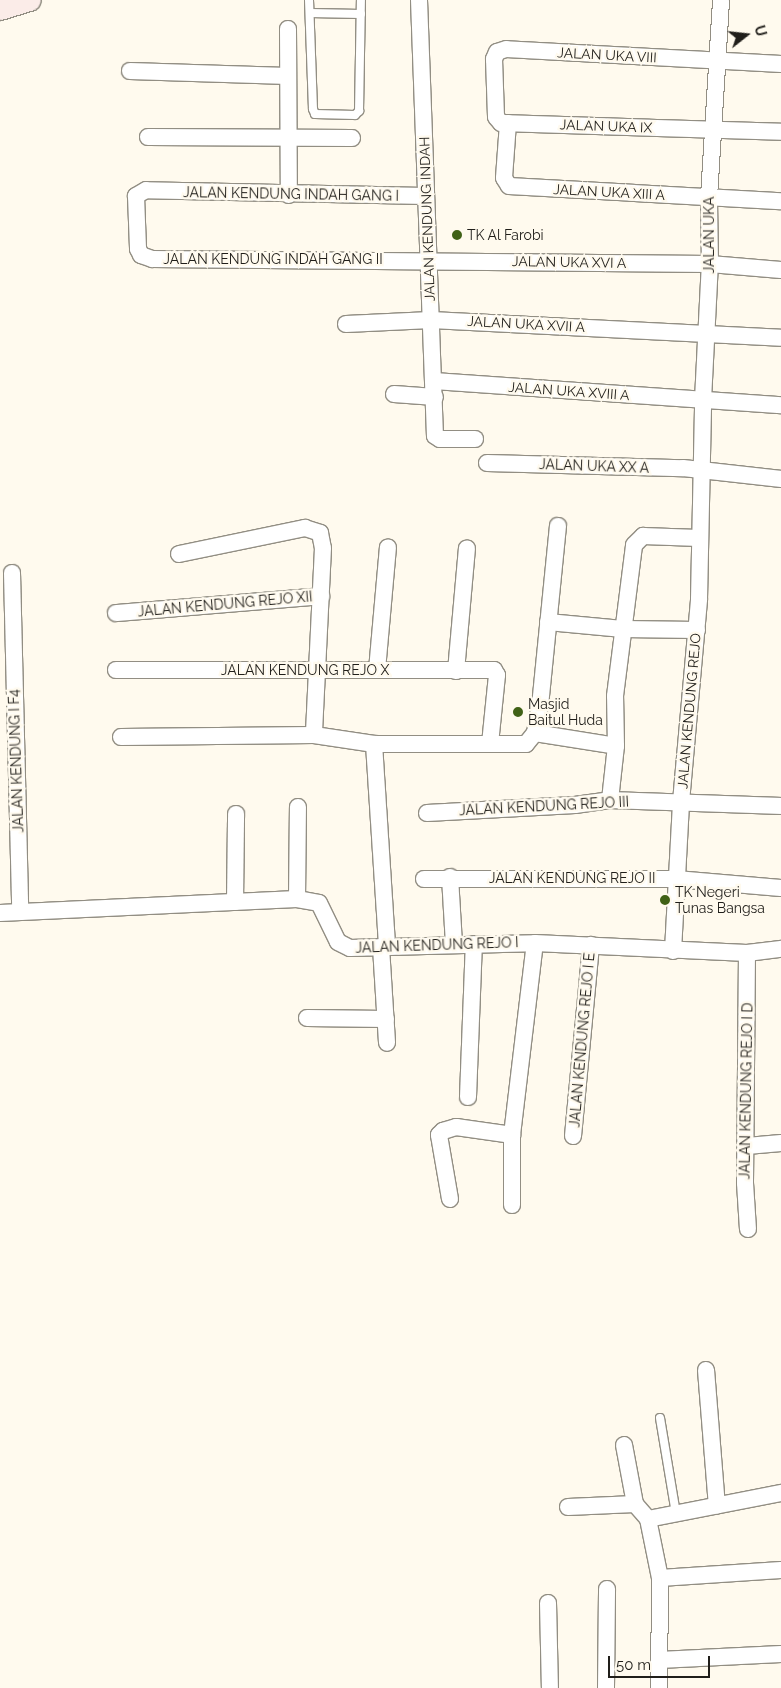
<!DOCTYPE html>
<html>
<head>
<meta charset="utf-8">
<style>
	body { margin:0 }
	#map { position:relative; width:781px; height:1688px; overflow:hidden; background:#fffaee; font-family:Raleway,sans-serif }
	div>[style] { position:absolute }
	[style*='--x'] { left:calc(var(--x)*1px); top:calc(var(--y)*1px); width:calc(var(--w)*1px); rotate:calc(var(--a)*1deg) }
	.roads { filter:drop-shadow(1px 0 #928e83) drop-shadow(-1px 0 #928e83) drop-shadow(0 1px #928e83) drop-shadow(0 -1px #928e83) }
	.service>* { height:8px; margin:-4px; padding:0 4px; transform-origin:4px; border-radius:4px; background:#fff }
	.minor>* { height:16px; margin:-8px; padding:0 8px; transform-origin:8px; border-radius:8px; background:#fff }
	.secondary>* { height:22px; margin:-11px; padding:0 11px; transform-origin:11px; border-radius:11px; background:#fbece8 }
	.dots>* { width:14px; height:14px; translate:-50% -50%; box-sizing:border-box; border:2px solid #fffaee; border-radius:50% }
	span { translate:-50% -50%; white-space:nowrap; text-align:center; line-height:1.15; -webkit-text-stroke:4.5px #fffaee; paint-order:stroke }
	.street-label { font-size:14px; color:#201e1a }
	.poi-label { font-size:14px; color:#201e1a }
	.left { translate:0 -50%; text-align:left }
	.north { position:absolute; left:721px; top:10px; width:50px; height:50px; -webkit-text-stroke:4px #fffaee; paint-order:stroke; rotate:74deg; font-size:14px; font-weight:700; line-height:20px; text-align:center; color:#201e1a }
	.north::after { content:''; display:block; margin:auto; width:18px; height:22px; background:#201e1a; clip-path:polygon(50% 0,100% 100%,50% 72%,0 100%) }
	.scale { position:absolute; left:608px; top:1656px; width:102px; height:22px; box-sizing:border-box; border:2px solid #201e1a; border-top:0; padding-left:6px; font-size:15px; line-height:18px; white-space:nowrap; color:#201e1a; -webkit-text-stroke:4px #fffaee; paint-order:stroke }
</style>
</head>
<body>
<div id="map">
	<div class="roads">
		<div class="service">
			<i style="--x:309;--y:0;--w:109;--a:87.9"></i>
			<i style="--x:313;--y:109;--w:5;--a:68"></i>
			<i style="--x:315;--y:114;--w:40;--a:1.4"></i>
			<i style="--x:355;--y:115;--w:6;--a:-45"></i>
			<i style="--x:359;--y:111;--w:111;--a:-89"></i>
			<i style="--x:310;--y:13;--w:51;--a:1.1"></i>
			<i style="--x:660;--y:1418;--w:97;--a:80.5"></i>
		</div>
		<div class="minor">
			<i style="--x:419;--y:0;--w:436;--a:87.9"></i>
			<i style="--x:435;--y:436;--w:6;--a:31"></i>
			<i style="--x:440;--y:439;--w:35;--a:0"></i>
			<i style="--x:288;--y:29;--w:166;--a:89.7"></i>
			<i style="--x:781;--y:64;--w:275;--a:-176.9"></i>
			<i style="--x:506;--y:49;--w:9;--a:162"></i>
			<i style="--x:497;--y:52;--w:8;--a:113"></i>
			<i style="--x:494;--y:59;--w:58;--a:88"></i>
			<i style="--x:496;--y:117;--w:8;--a:50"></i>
			<i style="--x:501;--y:123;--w:280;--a:1.8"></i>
			<i style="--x:130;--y:71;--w:158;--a:1.8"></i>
			<i style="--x:508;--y:123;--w:55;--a:94.2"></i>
			<i style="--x:504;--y:178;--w:9;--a:58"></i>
			<i style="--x:509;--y:186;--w:272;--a:3.2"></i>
			<i style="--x:148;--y:137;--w:204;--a:0.3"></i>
			<i style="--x:425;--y:196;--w:279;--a:-178.8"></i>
			<i style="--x:146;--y:190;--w:12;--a:149"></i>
			<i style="--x:136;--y:196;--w:53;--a:87.8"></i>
			<i style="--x:138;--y:249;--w:7;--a:63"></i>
			<i style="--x:141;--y:255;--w:12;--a:20"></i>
			<i style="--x:152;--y:259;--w:558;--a:0.51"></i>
			<i style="--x:710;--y:264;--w:71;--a:4.8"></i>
			<i style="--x:346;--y:324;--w:85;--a:-2.7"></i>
			<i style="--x:431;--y:320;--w:350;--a:2.9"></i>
			<i style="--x:434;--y:381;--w:348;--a:4"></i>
			<i style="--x:394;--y:394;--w:41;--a:4.2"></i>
			<i style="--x:487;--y:463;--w:196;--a:1.5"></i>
			<i style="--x:683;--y:468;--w:99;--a:6.4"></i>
			<i style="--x:179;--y:554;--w:129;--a:-11.7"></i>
			<i style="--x:305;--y:528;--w:16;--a:18"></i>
			<i style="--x:320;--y:533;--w:15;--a:79"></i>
			<i style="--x:323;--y:548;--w:187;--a:92.8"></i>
			<i style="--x:12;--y:573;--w:339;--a:88.6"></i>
			<i style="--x:116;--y:613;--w:206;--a:-4.7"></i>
			<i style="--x:548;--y:622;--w:75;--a:5.3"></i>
			<i style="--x:623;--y:629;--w:74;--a:0.8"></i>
			<i style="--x:116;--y:670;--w:378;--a:0"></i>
			<i style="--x:494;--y:670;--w:6;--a:59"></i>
			<i style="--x:497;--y:675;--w:69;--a:95.8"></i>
			<i style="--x:377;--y:670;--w:123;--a:-84.9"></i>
			<i style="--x:456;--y:671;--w:123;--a:-84.9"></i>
			<i style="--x:535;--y:733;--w:82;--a:9.1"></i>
			<i style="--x:616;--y:746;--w:50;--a:-91.1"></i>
			<i style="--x:615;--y:696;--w:152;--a:-82.8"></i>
			<i style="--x:634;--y:545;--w:13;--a:-45"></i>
			<i style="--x:643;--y:536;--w:56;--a:2"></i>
			<i style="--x:121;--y:737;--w:193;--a:-0.6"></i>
			<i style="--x:314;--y:735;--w:61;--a:8.5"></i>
			<i style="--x:374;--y:744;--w:152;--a:0"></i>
			<i style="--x:526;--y:744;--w:14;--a:-51"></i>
			<i style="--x:535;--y:733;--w:27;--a:-80"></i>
			<i style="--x:540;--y:706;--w:181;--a:-84.3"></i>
			<i style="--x:374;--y:744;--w:202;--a:86.3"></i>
			<i style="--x:610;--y:800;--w:54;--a:-83.7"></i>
			<i style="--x:427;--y:813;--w:148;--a:-3.1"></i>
			<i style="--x:575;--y:805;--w:35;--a:-8"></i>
			<i style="--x:610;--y:800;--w:171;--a:2"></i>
			<i style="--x:450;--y:877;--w:67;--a:86.6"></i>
			<i style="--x:424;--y:879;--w:252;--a:0"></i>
			<i style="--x:676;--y:879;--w:105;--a:4.9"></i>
			<i style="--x:297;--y:899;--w:92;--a:-89.4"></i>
			<i style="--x:235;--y:902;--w:88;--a:-89.3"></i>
			<i style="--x:0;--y:913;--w:297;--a:-2.7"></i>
			<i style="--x:297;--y:899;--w:22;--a:10"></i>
			<i style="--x:319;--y:903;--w:43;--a:64"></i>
			<i style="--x:338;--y:942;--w:13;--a:27"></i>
			<i style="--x:350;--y:948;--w:185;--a:-1.5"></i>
			<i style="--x:535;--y:943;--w:212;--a:2.7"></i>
			<i style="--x:747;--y:953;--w:34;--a:-7"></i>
			<i style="--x:381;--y:947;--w:96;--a:86.4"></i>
			<i style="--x:673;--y:951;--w:149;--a:-86.9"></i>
			<i style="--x:681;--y:802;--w:204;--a:-84.9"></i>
			<i style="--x:699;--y:599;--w:199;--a:-88.8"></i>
			<i style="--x:703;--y:400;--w:136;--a:-87.1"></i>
			<i style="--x:710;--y:264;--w:67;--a:-90.9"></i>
			<i style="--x:709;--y:197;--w:197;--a:-86.5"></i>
			<i style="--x:747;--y:953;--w:230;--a:90.5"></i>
			<i style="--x:745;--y:1183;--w:46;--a:86.3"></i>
			<i style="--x:307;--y:1018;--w:79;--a:0.7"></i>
			<i style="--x:468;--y:1097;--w:153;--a:-87.8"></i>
			<i style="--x:512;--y:1135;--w:70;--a:90"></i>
			<i style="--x:573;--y:1136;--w:192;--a:-84.6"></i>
			<i style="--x:747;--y:1146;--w:34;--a:-5"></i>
			<i style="--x:450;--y:1199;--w:65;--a:-99.8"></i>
			<i style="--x:439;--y:1135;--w:6;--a:-45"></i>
			<i style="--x:443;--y:1131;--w:14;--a:-17"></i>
			<i style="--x:456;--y:1127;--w:57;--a:8.1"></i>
			<i style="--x:512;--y:1135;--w:193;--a:-83.2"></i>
			<i style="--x:706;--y:1370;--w:136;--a:85.4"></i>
			<i style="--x:624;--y:1445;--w:60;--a:79.4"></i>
			<i style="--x:568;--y:1507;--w:67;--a:-2.6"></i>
			<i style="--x:635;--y:1504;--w:20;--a:49"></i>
			<i style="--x:648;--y:1519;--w:60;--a:78.5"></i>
			<i style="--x:660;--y:1578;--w:110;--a:90.5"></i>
			<i style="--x:648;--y:1519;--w:136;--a:-11.1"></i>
			<i style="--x:660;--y:1578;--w:121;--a:-3.8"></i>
			<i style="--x:548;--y:1603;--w:85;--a:88.7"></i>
			<i style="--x:659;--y:1660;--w:122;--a:-2.8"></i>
			<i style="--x:606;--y:1688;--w:99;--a:-89.4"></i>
		</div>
		<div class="secondary">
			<i style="--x:0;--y:9;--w:31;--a:-17"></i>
		</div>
	</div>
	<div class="dots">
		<i style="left:457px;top:235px;background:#406116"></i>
		<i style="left:518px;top:712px;background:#406116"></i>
		<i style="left:665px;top:900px;background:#406116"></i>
	</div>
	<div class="street-label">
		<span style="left:607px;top:55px;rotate:3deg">JALAN UKA VIII</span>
		<span style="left:606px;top:126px;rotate:2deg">JALAN UKA IX</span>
		<span style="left:609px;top:192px;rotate:3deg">JALAN UKA XIII A</span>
		<span style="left:291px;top:194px;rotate:1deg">JALAN KENDUNG INDAH GANG I</span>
		<span style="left:427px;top:219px;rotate:-92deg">JALAN KENDUNG INDAH</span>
		<span style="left:709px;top:235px;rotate:-90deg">JALAN UKA</span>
		<span style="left:273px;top:259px">JALAN KENDUNG INDAH GANG II</span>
		<span style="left:569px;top:262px;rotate:1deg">JALAN UKA XVI A</span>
		<span style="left:526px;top:324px;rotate:3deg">JALAN UKA XVII A</span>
		<span style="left:569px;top:391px;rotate:4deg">JALAN UKA XVIII A</span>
		<span style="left:594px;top:466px;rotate:2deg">JALAN UKA XX A</span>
		<span style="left:225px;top:604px;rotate:-5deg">JALAN KENDUNG REJO XII</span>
		<span style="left:305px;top:670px">JALAN KENDUNG REJO X</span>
		<span style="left:689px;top:711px;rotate:-85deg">JALAN KENDUNG REJO</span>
		<span style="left:16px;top:761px;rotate:-92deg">JALAN KENDUNG I F4</span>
		<span style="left:544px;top:806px;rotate:-3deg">JALAN KENDUNG REJO III</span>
		<span style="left:572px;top:878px">JALAN KENDUNG REJO II</span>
		<span style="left:437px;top:945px;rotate:-2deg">JALAN KENDUNG REJO I</span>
		<span style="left:582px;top:1040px;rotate:-85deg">JALAN KENDUNG REJO I E</span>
		<span style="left:746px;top:1091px;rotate:-89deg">JALAN KENDUNG REJO I D</span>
	</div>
	<div class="poi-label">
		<span class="left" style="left:467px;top:235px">TK Al Farobi</span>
		<span class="left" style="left:528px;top:712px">Masjid<br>Baitul Huda</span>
		<span class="left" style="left:675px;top:900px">TK Negeri<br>Tunas Bangsa</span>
	</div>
	<div class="north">U</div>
	<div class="scale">50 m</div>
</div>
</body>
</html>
